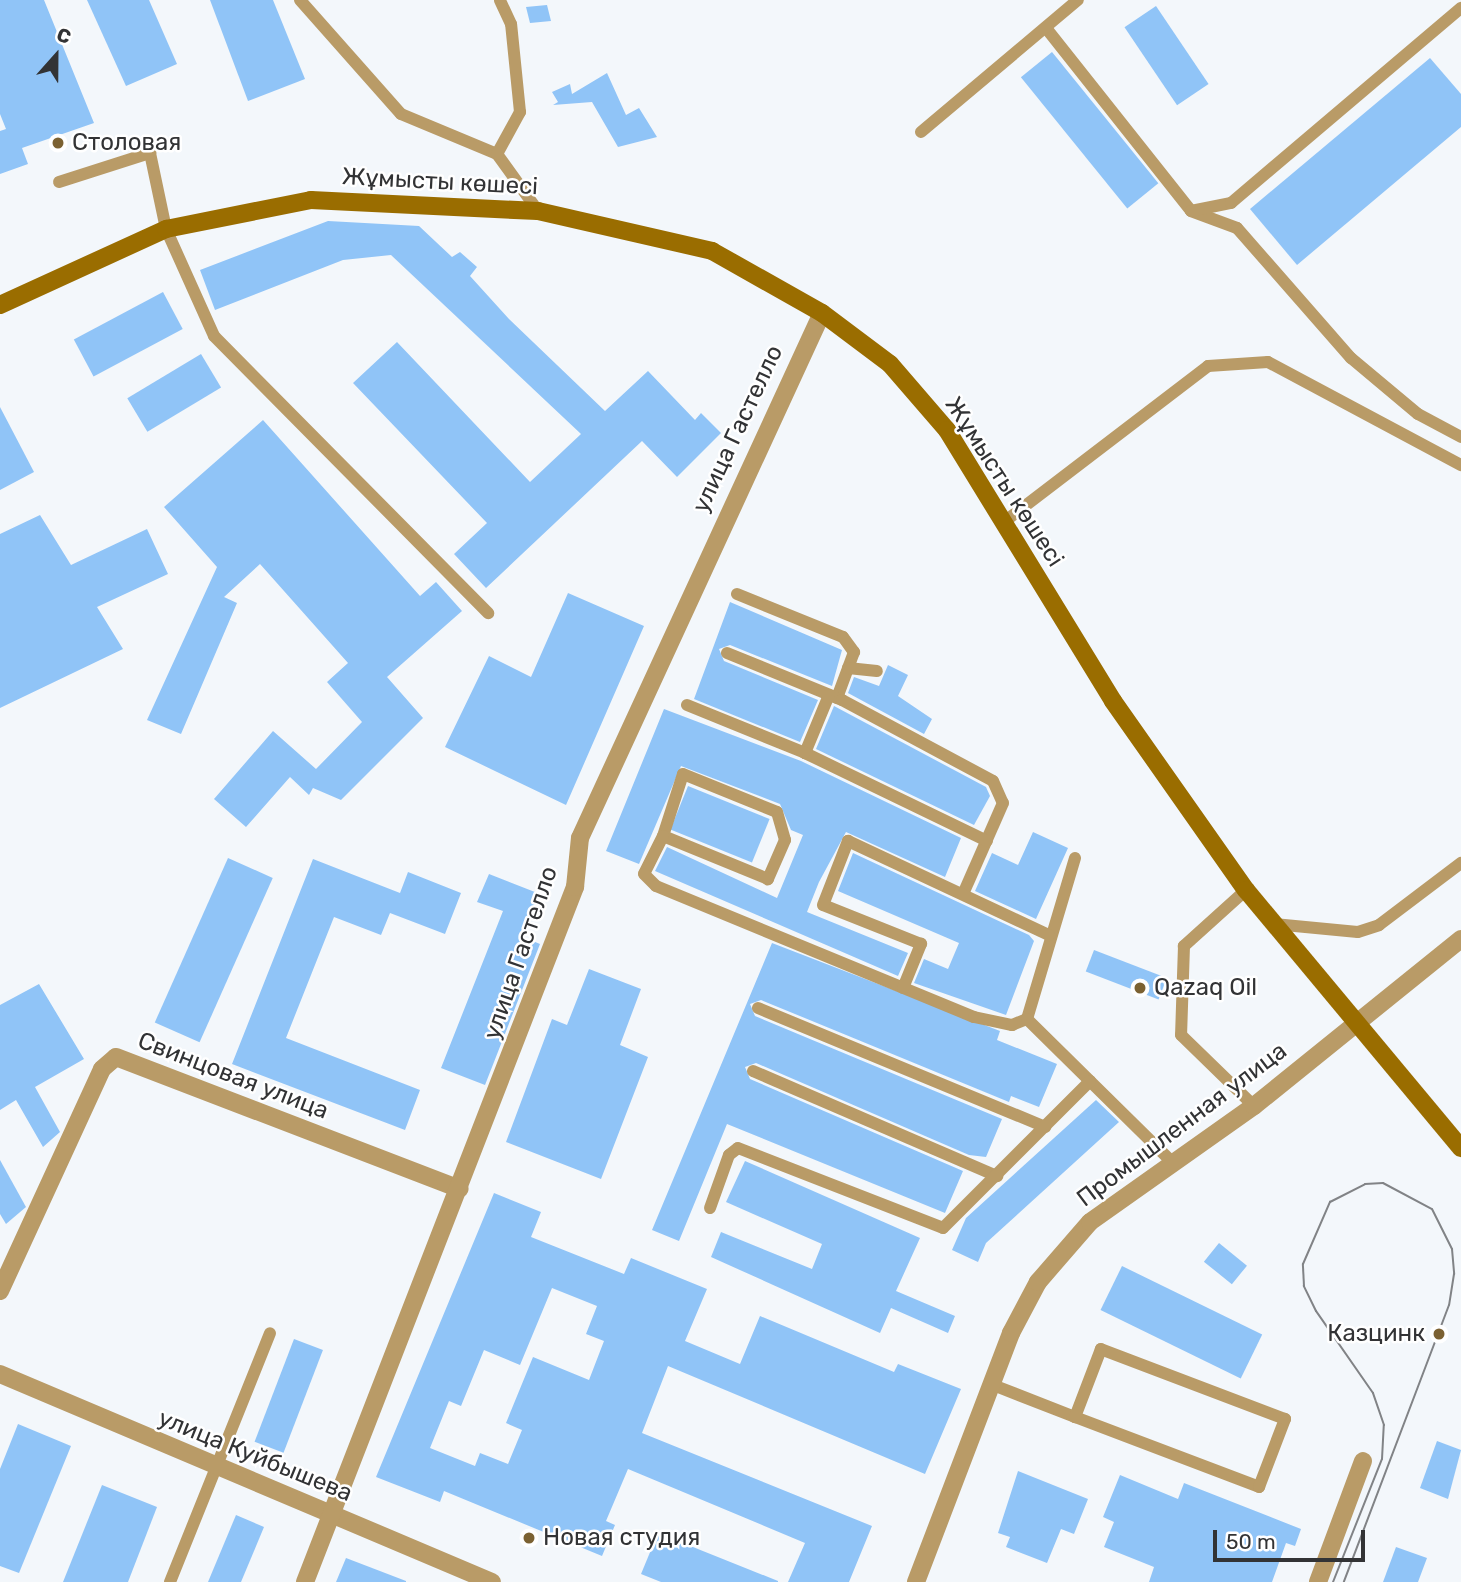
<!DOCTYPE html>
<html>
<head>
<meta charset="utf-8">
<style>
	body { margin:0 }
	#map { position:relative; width:1461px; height:1582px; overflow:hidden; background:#f3f7fb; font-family:Rubik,sans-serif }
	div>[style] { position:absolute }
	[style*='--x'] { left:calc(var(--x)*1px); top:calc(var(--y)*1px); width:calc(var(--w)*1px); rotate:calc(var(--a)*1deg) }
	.building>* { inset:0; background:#90c4f7; transform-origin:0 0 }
	.lane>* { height:12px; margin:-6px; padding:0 6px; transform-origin:6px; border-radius:6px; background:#b99b67 }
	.street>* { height:18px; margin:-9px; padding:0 9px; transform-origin:9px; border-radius:9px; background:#b99b67 }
	.secondary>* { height:18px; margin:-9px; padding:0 9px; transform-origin:9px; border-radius:9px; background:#9a6d00 }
	.tram>* { height:2px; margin:-1px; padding:0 1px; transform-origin:1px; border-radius:1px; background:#818386 }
	.dots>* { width:19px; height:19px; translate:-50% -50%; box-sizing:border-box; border:4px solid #fff; border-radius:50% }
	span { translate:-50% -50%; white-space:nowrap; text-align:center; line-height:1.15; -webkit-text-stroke:5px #fff; paint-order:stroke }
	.poi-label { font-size:24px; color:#323335 }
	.left { translate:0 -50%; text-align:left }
	.right { translate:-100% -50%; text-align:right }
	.street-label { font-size:24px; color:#323335 }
	.north { position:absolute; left:21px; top:21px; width:70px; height:70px; -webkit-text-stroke:5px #fff; paint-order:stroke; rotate:21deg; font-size:19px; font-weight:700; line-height:28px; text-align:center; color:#323335 }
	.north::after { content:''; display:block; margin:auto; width:24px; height:32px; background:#323335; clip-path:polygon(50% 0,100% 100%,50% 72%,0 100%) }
	.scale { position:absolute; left:1213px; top:1530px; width:152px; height:32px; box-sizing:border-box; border:4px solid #323335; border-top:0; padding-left:9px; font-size:21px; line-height:24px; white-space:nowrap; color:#323335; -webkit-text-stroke:5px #fff; paint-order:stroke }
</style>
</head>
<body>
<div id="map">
	<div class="building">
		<i style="clip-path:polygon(0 0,44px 0,94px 123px,22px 148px,28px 164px,0 174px,0 131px,6px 129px,0 114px)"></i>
		<i style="clip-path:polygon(87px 0,149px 0,177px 64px,126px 86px)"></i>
		<i style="clip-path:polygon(210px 0,273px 0,305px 79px,248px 101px)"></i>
		<i style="clip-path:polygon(547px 5px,551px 21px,530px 23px,526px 7px)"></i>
		<i style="left:1156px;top:6px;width:94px;height:38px;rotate:56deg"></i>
		<i style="left:1052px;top:52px;width:169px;height:40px;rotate:51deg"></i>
		<i style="clip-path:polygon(1430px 58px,1461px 94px,1461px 127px,1297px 265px,1250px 209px)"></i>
		<i style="clip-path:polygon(607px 73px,626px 115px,639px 108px,657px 137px,618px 147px,592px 102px,553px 105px,558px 102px,552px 92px,570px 84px,572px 94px)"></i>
		<i style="clip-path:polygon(328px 221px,419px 226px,452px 257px,460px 252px,477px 267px,470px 276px,509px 319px,605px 411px,648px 371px,695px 420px,701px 413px,721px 433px,677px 477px,642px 441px,486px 588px,454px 554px,487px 523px,353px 383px,397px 342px,530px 482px,581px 434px,391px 255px,343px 260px,215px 310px,200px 270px)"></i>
		<i style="left:163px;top:292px;width:42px;height:101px;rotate:62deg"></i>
		<i style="left:201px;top:354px;width:39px;height:86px;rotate:59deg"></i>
		<i style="clip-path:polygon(0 407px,34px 472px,0 490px)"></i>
		<i style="clip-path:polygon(263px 420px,420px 596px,436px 582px,462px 611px,387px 677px,423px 718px,341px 800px,313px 788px,309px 795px,290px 777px,246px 827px,214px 799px,273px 731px,316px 769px,362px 722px,327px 682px,348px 663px,260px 564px,224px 597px,237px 603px,181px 734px,147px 720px,217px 567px,164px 507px)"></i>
		<i style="clip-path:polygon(40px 515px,71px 565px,147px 529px,168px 574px,97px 607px,123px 649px,0 708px,0 534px)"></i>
		<i style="clip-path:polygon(568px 593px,644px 626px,566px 805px,445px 747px,489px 656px,531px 677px)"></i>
		<i style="clip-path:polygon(730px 602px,842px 650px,832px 686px,730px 645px,719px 649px,724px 661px,818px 700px,800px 742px,694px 699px)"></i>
		<i style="clip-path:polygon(888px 665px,908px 675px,898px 696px,932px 719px,924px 734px,848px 693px,854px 677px,879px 686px)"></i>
		<i style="clip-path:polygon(834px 706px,986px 787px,990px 796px,974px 825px,816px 749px)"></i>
		<i style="clip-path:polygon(664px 709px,801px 761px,961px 838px,945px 877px,846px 832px,819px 882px,807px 912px,908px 953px,898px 976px,655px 871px,667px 847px,777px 898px,803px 835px,791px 830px,780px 804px,681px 766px,639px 864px,606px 851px)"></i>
		<i style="left:688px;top:786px;width:88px;height:47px;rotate:22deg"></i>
		<i style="clip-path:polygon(1033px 832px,1068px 848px,1036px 919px,975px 891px,992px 853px,1018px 865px)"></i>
		<i style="clip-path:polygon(853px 853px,1029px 935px,1034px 941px,1006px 1015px,914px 983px,924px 959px,948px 969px,959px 943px,838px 891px)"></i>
		<i style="left:228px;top:858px;width:49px;height:180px;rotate:24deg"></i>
		<i style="clip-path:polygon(313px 859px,400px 893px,408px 872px,461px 893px,445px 934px,390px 913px,381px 935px,334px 917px,286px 1038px,420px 1090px,405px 1130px,232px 1064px)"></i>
		<i style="clip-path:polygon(489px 874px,540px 894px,523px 937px,540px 944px,485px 1085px,441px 1068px,503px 911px,477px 902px)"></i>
		<i style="clip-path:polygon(772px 943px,1000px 1031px,997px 1040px,1057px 1064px,1039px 1107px,1011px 1096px,1009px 1102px,761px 1000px,750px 1004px,755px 1016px,1002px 1119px,986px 1157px,969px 1155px,756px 1063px,745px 1067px,750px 1079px,963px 1171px,945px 1213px,727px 1124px,679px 1241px,652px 1230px)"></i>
		<i style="left:1094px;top:950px;width:78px;height:23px;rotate:21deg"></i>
		<i style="clip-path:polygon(589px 969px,641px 989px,620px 1045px,648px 1057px,601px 1179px,506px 1142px,552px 1019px,567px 1025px)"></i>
		<i style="clip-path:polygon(39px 984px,84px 1059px,35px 1087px,60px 1132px,43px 1147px,16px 1100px,0 1110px,0 1005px)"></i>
		<i style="clip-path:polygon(1096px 1100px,1119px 1122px,986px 1243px,978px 1262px,952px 1250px,966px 1218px)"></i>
		<i style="clip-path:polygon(0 1160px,26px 1207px,6px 1224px,0 1214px)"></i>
		<i style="clip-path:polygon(745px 1161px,920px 1238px,896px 1291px,955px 1316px,948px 1333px,891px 1308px,880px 1333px,711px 1257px,721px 1232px,812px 1269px,822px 1244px,726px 1202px)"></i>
		<i style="clip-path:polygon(evenodd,494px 1193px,541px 1212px,531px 1237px,624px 1274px,631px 1258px,707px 1289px,685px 1341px,740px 1364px,760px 1316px,894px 1372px,898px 1364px,961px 1389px,925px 1474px,668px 1366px,642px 1433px,872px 1526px,849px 1582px,788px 1582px,805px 1543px,628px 1469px,606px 1521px,615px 1525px,602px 1556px,444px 1491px,440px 1502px,376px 1477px,494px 1193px,552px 1288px,597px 1306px,586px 1334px,604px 1341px,589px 1380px,533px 1357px,506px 1423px,522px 1430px,508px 1464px,480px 1453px,475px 1466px,430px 1448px,449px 1401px,461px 1406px,484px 1350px,520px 1365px,552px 1288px)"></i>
		<i style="left:1219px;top:1243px;width:36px;height:24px;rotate:39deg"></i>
		<i style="left:1122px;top:1266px;width:156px;height:49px;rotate:26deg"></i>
		<i style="left:294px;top:1339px;width:31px;height:110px;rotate:21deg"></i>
		<i style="clip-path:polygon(18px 1424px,71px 1446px,19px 1573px,0 1566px,0 1469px)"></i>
		<i style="clip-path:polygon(1437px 1441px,1461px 1450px,1448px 1499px,1420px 1488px)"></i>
		<i style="clip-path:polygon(1018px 1471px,1088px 1499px,1074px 1534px,1061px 1529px,1047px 1563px,1006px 1547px,1010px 1537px,998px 1533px)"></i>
		<i style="clip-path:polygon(1120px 1475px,1178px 1499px,1184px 1483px,1301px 1529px,1295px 1546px,1286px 1543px,1272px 1582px,1149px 1582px,1154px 1567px,1104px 1547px,1114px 1522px,1103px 1517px)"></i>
		<i style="clip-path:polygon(102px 1485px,157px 1507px,128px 1582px,63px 1582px)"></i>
		<i style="clip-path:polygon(236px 1515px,264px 1527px,241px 1582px,208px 1582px)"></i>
		<i style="clip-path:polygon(658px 1533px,778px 1581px,778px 1582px,661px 1582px,641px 1574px)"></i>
		<i style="clip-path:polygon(1396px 1547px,1427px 1558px,1418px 1582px,1383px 1582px)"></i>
		<i style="clip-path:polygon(346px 1558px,406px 1581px,406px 1582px,336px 1582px)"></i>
	</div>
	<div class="lane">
		<i style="--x:300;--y:0;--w:152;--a:48.5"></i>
		<i style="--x:401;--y:114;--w:104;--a:22.6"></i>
		<i style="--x:497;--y:154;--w:70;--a:54.3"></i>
		<i style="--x:1046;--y:28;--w:233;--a:51.6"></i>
		<i style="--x:1191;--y:211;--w:49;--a:20.3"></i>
		<i style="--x:1237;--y:228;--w:173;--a:48.8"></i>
		<i style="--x:1351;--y:358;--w:87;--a:39.9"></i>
		<i style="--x:1418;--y:414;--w:49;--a:28.1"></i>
		<i style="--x:921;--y:132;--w:205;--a:-40.1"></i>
		<i style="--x:497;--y:154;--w:48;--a:-61.3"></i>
		<i style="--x:520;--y:112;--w:88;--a:-95.8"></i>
		<i style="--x:511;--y:24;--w:26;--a:-115"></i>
		<i style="--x:59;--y:182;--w:96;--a:-17.7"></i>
		<i style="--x:150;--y:153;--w:78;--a:78.1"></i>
		<i style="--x:166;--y:229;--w:117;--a:65.8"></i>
		<i style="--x:214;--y:336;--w:390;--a:45.3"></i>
		<i style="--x:1191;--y:211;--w:41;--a:-11.3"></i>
		<i style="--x:1231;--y:203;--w:302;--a:-40.3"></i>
		<i style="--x:1004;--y:522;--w:257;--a:-37.4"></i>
		<i style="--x:1208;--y:366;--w:60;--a:-3.8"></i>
		<i style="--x:1268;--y:362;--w:219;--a:28.1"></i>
		<i style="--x:737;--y:594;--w:114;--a:22.1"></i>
		<i style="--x:843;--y:637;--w:19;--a:54"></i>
		<i style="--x:854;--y:652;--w:49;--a:110.3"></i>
		<i style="--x:727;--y:653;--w:124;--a:22.2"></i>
		<i style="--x:842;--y:700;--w:171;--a:28.2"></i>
		<i style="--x:993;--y:781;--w:24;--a:66"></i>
		<i style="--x:1003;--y:803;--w:99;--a:113.7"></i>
		<i style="--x:848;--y:668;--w:29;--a:6"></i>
		<i style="--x:829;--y:695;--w:63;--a:112.5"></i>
		<i style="--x:805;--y:753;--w:202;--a:25.8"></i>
		<i style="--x:687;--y:705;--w:127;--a:22.1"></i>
		<i style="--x:663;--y:836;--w:65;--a:-72.1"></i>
		<i style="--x:683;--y:774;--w:101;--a:22"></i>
		<i style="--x:777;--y:812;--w:29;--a:74"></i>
		<i style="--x:785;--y:840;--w:43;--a:113.6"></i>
		<i style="--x:768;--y:879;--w:113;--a:-157.7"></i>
		<i style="--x:663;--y:836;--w:42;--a:116.6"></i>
		<i style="--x:644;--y:874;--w:17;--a:45"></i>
		<i style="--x:656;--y:886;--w:344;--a:22.4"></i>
		<i style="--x:974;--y:1017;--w:39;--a:12"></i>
		<i style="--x:1012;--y:1025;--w:16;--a:-22"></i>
		<i style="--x:1075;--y:858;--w:168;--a:106.6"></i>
		<i style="--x:1027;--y:1019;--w:201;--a:44.6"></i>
		<i style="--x:1246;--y:890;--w:84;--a:137.9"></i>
		<i style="--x:1184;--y:946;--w:89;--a:91.9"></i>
		<i style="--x:1181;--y:1035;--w:102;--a:44.2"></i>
		<i style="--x:1274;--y:924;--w:84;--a:5.4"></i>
		<i style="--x:1358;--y:932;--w:22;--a:-18"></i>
		<i style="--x:1379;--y:925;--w:103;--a:-37.1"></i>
		<i style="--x:903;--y:988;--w:48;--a:-67.8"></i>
		<i style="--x:921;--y:944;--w:105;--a:-158.3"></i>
		<i style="--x:823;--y:905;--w:69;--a:-68.7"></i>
		<i style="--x:848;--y:841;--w:222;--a:25.1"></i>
		<i style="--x:758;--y:1008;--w:311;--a:22.5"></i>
		<i style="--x:753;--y:1071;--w:266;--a:23.3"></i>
		<i style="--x:710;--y:1208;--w:56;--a:-70.3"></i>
		<i style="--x:729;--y:1155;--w:11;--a:-38"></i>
		<i style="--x:738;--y:1148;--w:220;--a:21.3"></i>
		<i style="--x:943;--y:1228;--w:208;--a:-45"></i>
		<i style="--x:993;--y:1385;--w:88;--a:21.3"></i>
		<i style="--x:1075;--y:1417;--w:197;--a:20.8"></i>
		<i style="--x:1259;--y:1487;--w:73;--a:-69.1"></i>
		<i style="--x:1285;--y:1419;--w:197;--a:-159.2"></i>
		<i style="--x:1101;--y:1349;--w:73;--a:110.9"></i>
		<i style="--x:170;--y:1582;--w:268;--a:-68.1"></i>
	</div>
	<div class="street">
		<i style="--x:0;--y:1291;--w:244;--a:-65.3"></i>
		<i style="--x:102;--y:1069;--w:18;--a:-41"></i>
		<i style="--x:116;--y:1057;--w:368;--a:21"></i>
		<i style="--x:0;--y:1374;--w:534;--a:22.92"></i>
		<i style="--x:305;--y:1582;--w:746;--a:-68.77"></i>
		<i style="--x:575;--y:887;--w:49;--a:-84.2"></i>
		<i style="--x:580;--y:838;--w:578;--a:-65.25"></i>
		<i style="--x:916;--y:1582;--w:267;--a:-69.1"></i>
		<i style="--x:1011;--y:1333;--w:58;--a:-62.1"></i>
		<i style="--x:1038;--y:1282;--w:79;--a:-49.1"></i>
		<i style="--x:1090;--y:1222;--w:201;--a:-35.3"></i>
		<i style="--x:1254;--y:1106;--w:266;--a:-38.9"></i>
		<i style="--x:1318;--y:1582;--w:129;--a:-69.6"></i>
	</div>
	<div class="secondary">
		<i style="--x:0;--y:305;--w:183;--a:-24.6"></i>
		<i style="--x:166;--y:229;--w:148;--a:-11.3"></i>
		<i style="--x:311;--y:200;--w:227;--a:2.8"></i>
		<i style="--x:538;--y:211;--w:179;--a:12.9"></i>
		<i style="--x:712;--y:251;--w:126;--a:29.4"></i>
		<i style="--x:822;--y:313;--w:85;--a:36.9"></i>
		<i style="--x:890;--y:364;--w:87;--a:49.2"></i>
		<i style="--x:947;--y:430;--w:318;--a:58.5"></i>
		<i style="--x:1113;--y:701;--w:231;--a:54.9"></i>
		<i style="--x:1246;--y:890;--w:336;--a:50.2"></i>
	</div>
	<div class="tram">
		<i style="--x:1333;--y:1582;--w:132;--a:-68.3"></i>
		<i style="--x:1382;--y:1459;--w:34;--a:-87"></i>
		<i style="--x:1384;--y:1425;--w:34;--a:-109"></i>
		<i style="--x:1373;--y:1393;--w:100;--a:-124.8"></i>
		<i style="--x:1316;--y:1311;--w:28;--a:-116"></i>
		<i style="--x:1304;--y:1286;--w:22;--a:-93"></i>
		<i style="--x:1303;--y:1264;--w:68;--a:-66.5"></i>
		<i style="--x:1330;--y:1202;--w:39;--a:-27"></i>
		<i style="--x:1365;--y:1184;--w:18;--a:-3"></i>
		<i style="--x:1383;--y:1183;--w:55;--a:28"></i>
		<i style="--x:1432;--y:1209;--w:45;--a:63.4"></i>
		<i style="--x:1452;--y:1249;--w:25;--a:85"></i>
		<i style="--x:1454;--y:1274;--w:31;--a:99"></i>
		<i style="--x:1449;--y:1305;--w:296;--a:110.8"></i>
	</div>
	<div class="dots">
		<i style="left:58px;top:143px;background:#7b6132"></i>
		<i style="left:1140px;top:988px;background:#7b6132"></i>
		<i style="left:1439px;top:1334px;background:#7b6132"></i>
		<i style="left:529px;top:1538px;background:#7b6132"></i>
	</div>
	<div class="poi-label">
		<span class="left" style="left:72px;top:143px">Столовая</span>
		<span class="left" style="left:1154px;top:988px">Qazaq Oil</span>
		<span class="right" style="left:1425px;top:1334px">Казцинк</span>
		<span class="left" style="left:543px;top:1538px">Новая студия</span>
	</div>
	<div class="street-label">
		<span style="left:440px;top:182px;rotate:3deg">Жұмысты көшесі</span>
		<span style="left:738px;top:429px;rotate:-65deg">улица Гастелло</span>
		<span style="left:1004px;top:482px;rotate:57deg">Жұмысты көшесі</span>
		<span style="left:521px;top:953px;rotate:-71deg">улица Гастелло</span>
		<span style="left:233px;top:1076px;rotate:21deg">Свинцовая улица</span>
		<span style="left:1182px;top:1125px;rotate:-37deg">Промышленная улица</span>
		<span style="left:255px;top:1456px;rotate:22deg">улица Куйбышева</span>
	</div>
	<div class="north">С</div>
	<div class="scale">50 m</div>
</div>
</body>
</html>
